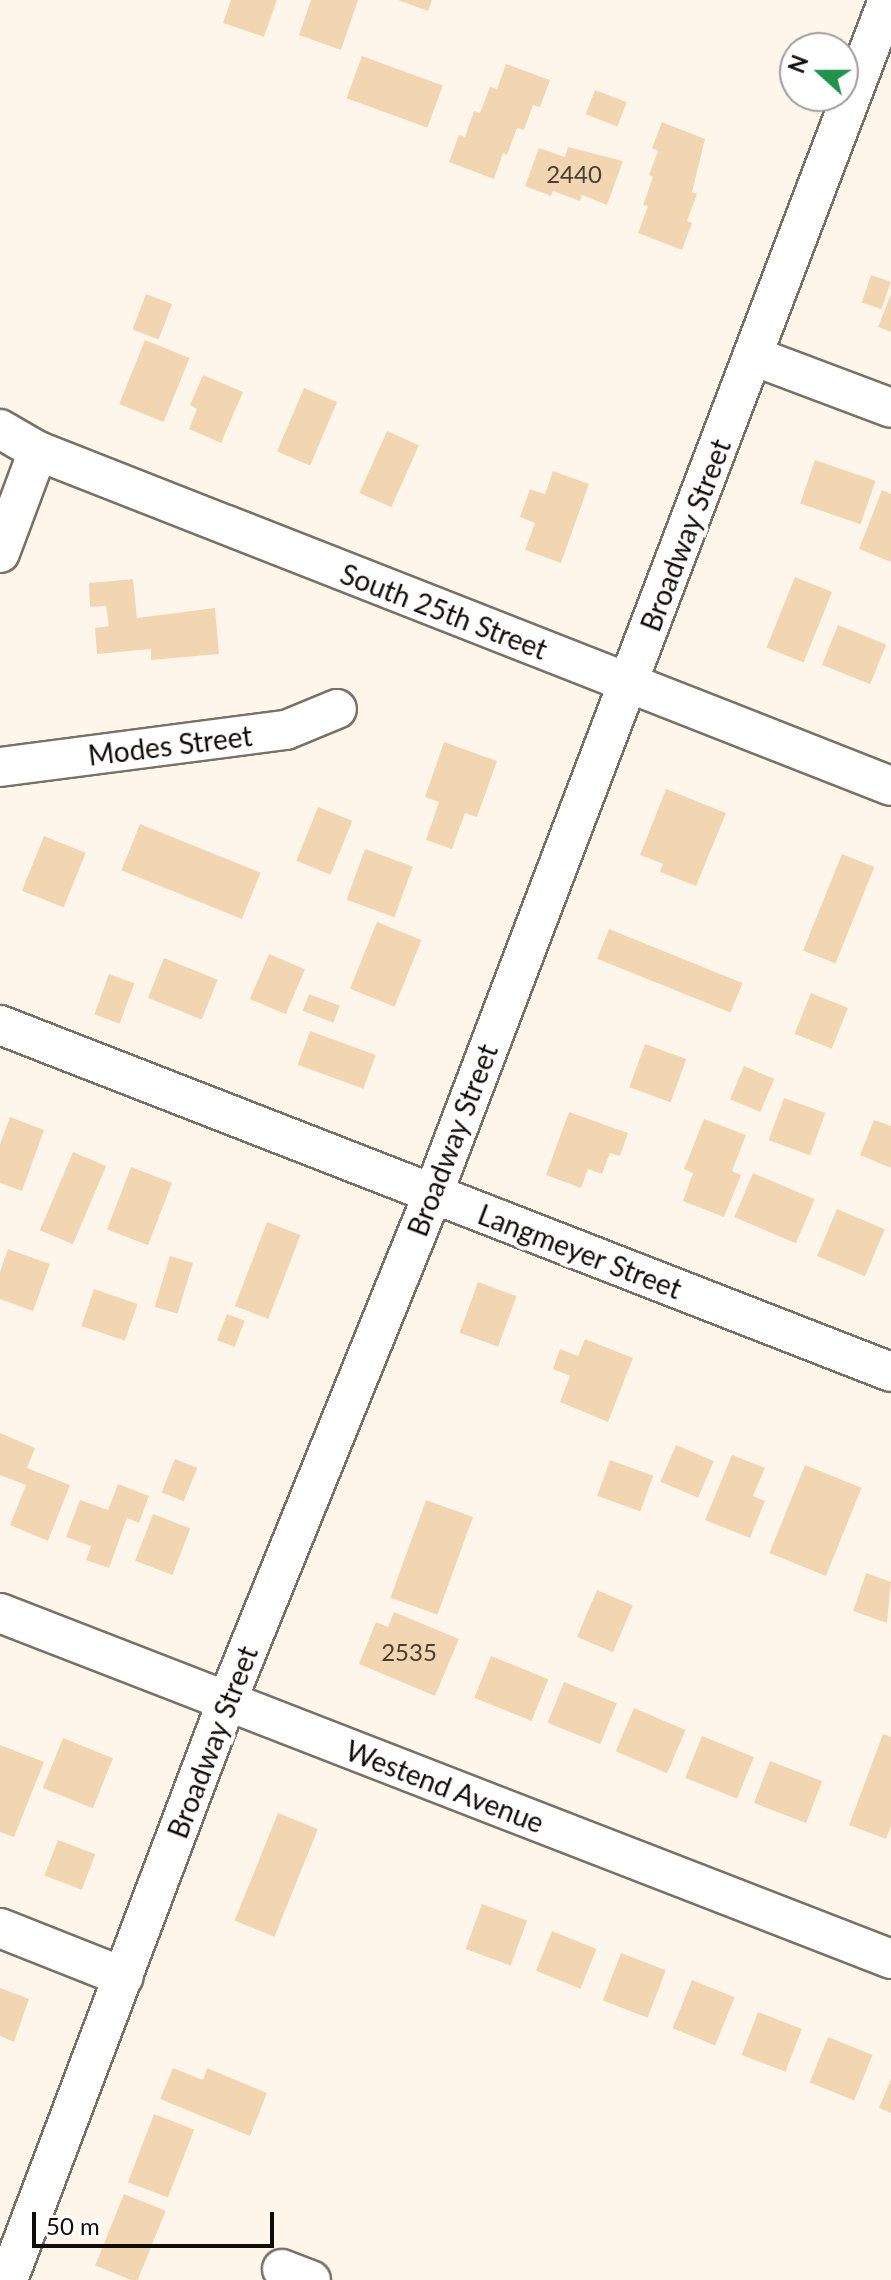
<!DOCTYPE html>
<html>
<head>
<meta charset="utf-8">
<style>
	body { margin:0 }
	#map { position:relative; width:891px; height:2280px; overflow:hidden; background:#fef6eb; font-family:Lato,sans-serif }
	div>[style] { position:absolute }
	[style*='--x'] { left:calc(var(--x)*1px); top:calc(var(--y)*1px); width:calc(var(--w)*1px); rotate:calc(var(--a)*1deg) }
	.building>* { inset:0; background:#f2d6b2; transform-origin:0 0 }
	.roads { filter:drop-shadow(2px 0 #7a7166) drop-shadow(-2px 0 #7a7166) drop-shadow(0 2px #7a7166) drop-shadow(0 -2px #7a7166) }
	.minor>* { height:38px; margin:-19px; padding:0 19px; transform-origin:19px; border-radius:19px; background:#fff }
	span { translate:-50% -50%; white-space:nowrap; text-align:center; line-height:1.15; -webkit-text-stroke:8px #fff; paint-order:stroke }
	.number-label { font-size:24px; color:#483f32 }
	.number-label span { -webkit-text-stroke-width:0 }
	.street-label { font-size:28px; color:#100d08 }
	.north { position:absolute; left:779px; top:32px; width:80px; height:80px; box-sizing:border-box; background:#fff; border:2px solid #9f9e9c; border-radius:50%; rotate:291deg; font-size:22px; font-weight:700; line-height:32px; text-align:center; color:#100d08 }
	.north::after { content:''; display:block; margin:auto; width:28px; height:36px; background:#20924c; clip-path:polygon(50% 0,100% 100%,50% 72%,0 100%) }
	.scale { position:absolute; left:32px; top:2212px; width:242px; height:36px; box-sizing:border-box; border:4px solid #100d08; border-top:0; padding-left:10px; font-size:24px; line-height:28px; white-space:nowrap; color:#100d08; -webkit-text-stroke:6px #fff; paint-order:stroke }
</style>
</head>
<body>
<div id="map">
	<div class="building">
		<i style="clip-path:polygon(231px 0,277px 0,264px 37px,223px 23px)"></i>
		<i style="clip-path:polygon(311px 0,358px 0,341px 50px,299px 35px)"></i>
		<i style="clip-path:polygon(398px 0,432px 0,428px 11px)"></i>
		<i style="left:362px;top:56px;width:86px;height:45px;rotate:20deg"></i>
		<i style="clip-path:polygon(506px 64px,550px 80px,540px 107px,533px 105px,524px 130px,517px 128px,507px 155px,503px 153px,494px 179px,449px 162px,459px 135px,465px 137px,474px 111px,480px 113px,490px 87px,497px 89px)"></i>
		<i style="left:595px;top:90px;width:34px;height:26px;rotate:21deg"></i>
		<i style="clip-path:polygon(662px 122px,705px 139px,692px 192px,697px 194px,687px 221px,692px 223px,682px 250px,638px 233px,648px 206px,643px 205px,653px 177px,649px 175px,658px 151px,652px 148px)"></i>
		<i style="clip-path:polygon(568px 147px,623px 161px,607px 205px,582px 195px,580px 201px,553px 191px,551px 196px,525px 186px,539px 148px,565px 157px)"></i>
		<i style="left:871px;top:275px;width:21px;height:29px;rotate:19deg"></i>
		<i style="left:146px;top:294px;width:28px;height:38px;rotate:21deg"></i>
		<i style="clip-path:polygon(891px 294px,891px 332px,878px 327px)"></i>
		<i style="left:145px;top:340px;width:48px;height:69px;rotate:22deg"></i>
		<i style="clip-path:polygon(203px 375px,243px 392px,221px 443px,189px 429px,197px 409px,190px 405px)"></i>
		<i style="left:304px;top:388px;width:36px;height:69px;rotate:23deg"></i>
		<i style="left:387px;top:431px;width:35px;height:68px;rotate:24deg"></i>
		<i style="left:815px;top:460px;width:64px;height:46px;rotate:19deg"></i>
		<i style="clip-path:polygon(553px 471px,589px 484px,561px 563px,525px 550px,535px 523px,520px 517px,530px 489px,545px 494px)"></i>
		<i style="clip-path:polygon(882px 490px,891px 494px,891px 562px,859px 549px)"></i>
		<i style="left:795px;top:577px;width:40px;height:76px;rotate:22deg"></i>
		<i style="clip-path:polygon(133px 579px,137px 618px,215px 608px,219px 654px,151px 660px,151px 649px,97px 654px,95px 628px,109px 626px,106px 606px,90px 607px,89px 583px)"></i>
		<i style="left:838px;top:625px;width:52px;height:43px;rotate:22deg"></i>
		<i style="clip-path:polygon(444px 742px,497px 761px,477px 817px,465px 813px,452px 849px,426px 840px,439px 802px,425px 797px)"></i>
		<i style="clip-path:polygon(666px 789px,726px 813px,696px 886px,660px 872px,663px 864px,640px 855px)"></i>
		<i style="left:318px;top:807px;width:37px;height:58px;rotate:22deg"></i>
		<i style="left:140px;top:824px;width:130px;height:50px;rotate:22deg"></i>
		<i style="left:44px;top:836px;width:45px;height:59px;rotate:22deg"></i>
		<i style="left:365px;top:849px;width:51px;height:54px;rotate:20deg"></i>
		<i style="left:842px;top:854px;width:35px;height:104px;rotate:22deg"></i>
		<i style="left:377px;top:922px;width:48px;height:72px;rotate:22deg"></i>
		<i style="left:609px;top:929px;width:144px;height:32px;rotate:22deg"></i>
		<i style="left:269px;top:954px;width:39px;height:49px;rotate:23deg"></i>
		<i style="left:164px;top:958px;width:58px;height:43px;rotate:22deg"></i>
		<i style="left:109px;top:974px;width:27px;height:43px;rotate:20deg"></i>
		<i style="left:811px;top:993px;width:40px;height:44px;rotate:22deg"></i>
		<i style="left:309px;top:994px;width:33px;height:18px;rotate:21deg"></i>
		<i style="left:310px;top:1031px;width:70px;height:36px;rotate:20deg"></i>
		<i style="left:645px;top:1044px;width:44px;height:46px;rotate:20deg"></i>
		<i style="left:744px;top:1066px;width:33px;height:36px;rotate:23deg"></i>
		<i style="left:784px;top:1098px;width:44px;height:45px;rotate:20deg"></i>
		<i style="clip-path:polygon(569px 1112px,628px 1133px,620px 1156px,610px 1153px,602px 1174px,588px 1169px,581px 1188px,546px 1175px)"></i>
		<i style="clip-path:polygon(10px 1117px,44px 1130px,22px 1191px,0 1183px,0 1144px)"></i>
		<i style="clip-path:polygon(704px 1119px,746px 1135px,732px 1171px,741px 1175px,724px 1217px,683px 1201px,693px 1173px,684px 1169px)"></i>
		<i style="clip-path:polygon(874px 1120px,891px 1126px,891px 1168px,860px 1155px)"></i>
		<i style="left:73px;top:1152px;width:36px;height:85px;rotate:23deg"></i>
		<i style="left:131px;top:1167px;width:44px;height:67px;rotate:21deg"></i>
		<i style="left:753px;top:1173px;width:67px;height:48px;rotate:23deg"></i>
		<i style="left:837px;top:1209px;width:52px;height:51px;rotate:23deg"></i>
		<i style="left:267px;top:1222px;width:36px;height:90px;rotate:21deg"></i>
		<i style="clip-path:polygon(8px 1249px,50px 1264px,33px 1311px,0 1299px,0 1272px)"></i>
		<i style="left:170px;top:1256px;width:24px;height:53px;rotate:17deg"></i>
		<i style="left:478px;top:1282px;width:41px;height:54px;rotate:20deg"></i>
		<i style="left:94px;top:1289px;width:46px;height:39px;rotate:19deg"></i>
		<i style="left:227px;top:1314px;width:19px;height:28px;rotate:21deg"></i>
		<i style="clip-path:polygon(585px 1339px,633px 1358px,608px 1422px,560px 1402px,570px 1376px,553px 1369px,560px 1349px,578px 1356px)"></i>
		<i style="clip-path:polygon(0 1433px,35px 1448px,27px 1468px,70px 1485px,48px 1541px,10px 1525px,26px 1485px,0 1475px)"></i>
		<i style="left:676px;top:1445px;width:41px;height:40px;rotate:23deg"></i>
		<i style="clip-path:polygon(732px 1455px,765px 1468px,753px 1496px,765px 1501px,750px 1538px,705px 1520px)"></i>
		<i style="left:175px;top:1459px;width:24px;height:36px;rotate:22deg"></i>
		<i style="left:610px;top:1460px;width:46px;height:38px;rotate:20deg"></i>
		<i style="left:805px;top:1465px;width:61px;height:95px;rotate:22deg"></i>
		<i style="clip-path:polygon(118px 1484px,149px 1496px,139px 1523px,127px 1518px,109px 1568px,86px 1560px,91px 1546px,66px 1537px,80px 1500px,108px 1510px)"></i>
		<i style="left:426px;top:1500px;width:50px;height:104px;rotate:20deg"></i>
		<i style="left:153px;top:1514px;width:40px;height:50px;rotate:21deg"></i>
		<i style="clip-path:polygon(866px 1573px,891px 1582px,887px 1623px,853px 1611px)"></i>
		<i style="left:597px;top:1590px;width:39px;height:51px;rotate:23deg"></i>
		<i style="clip-path:polygon(394px 1612px,459px 1639px,435px 1696px,359px 1664px,376px 1622px,388px 1627px)"></i>
		<i style="left:491px;top:1656px;width:62px;height:45px;rotate:22deg"></i>
		<i style="left:564px;top:1682px;width:57px;height:44px;rotate:22deg"></i>
		<i style="left:634px;top:1708px;width:56px;height:47px;rotate:23deg"></i>
		<i style="clip-path:polygon(883px 1734px,891px 1737px,891px 1826px,886px 1839px,849px 1825px)"></i>
		<i style="left:702px;top:1736px;width:56px;height:45px;rotate:22deg"></i>
		<i style="left:63px;top:1738px;width:54px;height:54px;rotate:22deg"></i>
		<i style="clip-path:polygon(0 1745px,44px 1762px,14px 1837px,0 1832px)"></i>
		<i style="left:770px;top:1761px;width:56px;height:45px;rotate:21deg"></i>
		<i style="left:278px;top:1813px;width:43px;height:116px;rotate:22deg"></i>
		<i style="left:58px;top:1840px;width:40px;height:38px;rotate:21deg"></i>
		<i style="left:482px;top:1904px;width:48px;height:48px;rotate:20deg"></i>
		<i style="left:552px;top:1931px;width:48px;height:43px;rotate:22deg"></i>
		<i style="left:621px;top:1953px;width:48px;height:51px;rotate:21deg"></i>
		<i style="left:692px;top:1980px;width:46px;height:52px;rotate:22deg"></i>
		<i style="clip-path:polygon(0 1988px,29px 1999px,14px 2042px,0 2036px)"></i>
		<i style="left:758px;top:2012px;width:47px;height:46px;rotate:21deg"></i>
		<i style="left:828px;top:2037px;width:48px;height:49px;rotate:22deg"></i>
		<i style="clip-path:polygon(173px 2068px,203px 2080px,207px 2068px,267px 2093px,250px 2136px,160px 2099px)"></i>
		<i style="clip-path:polygon(891px 2079px,891px 2113px,879px 2108px)"></i>
		<i style="left:154px;top:2114px;width:43px;height:73px;rotate:21deg"></i>
		<i style="left:124px;top:2194px;width:45px;height:77px;rotate:22deg"></i>
	</div>
	<div class="roads">
		<div class="minor">
			<i style="--x:753;--y:356;--w:147;--a:20.6"></i>
			<i style="--x:0;--y:429;--w:44;--a:30.1"></i>
			<i style="--x:38;--y:451;--w:916;--a:21.44"></i>
			<i style="--x:0;--y:553;--w:109;--a:-69.6"></i>
			<i style="--x:0;--y:767;--w:288;--a:-7.4"></i>
			<i style="--x:286;--y:730;--w:55;--a:-22.4"></i>
			<i style="--x:0;--y:1025;--w:956;--a:21.28"></i>
			<i style="--x:0;--y:1613;--w:956;--a:21.22"></i>
			<i style="--x:0;--y:1928;--w:133;--a:21.6"></i>
			<i style="--x:282;--y:2269;--w:31;--a:21"></i>
			<i style="--x:9;--y:2277;--w:616;--a:-69.27"></i>
			<i style="--x:227;--y:1701;--w:547;--a:-67.89"></i>
			<i style="--x:433;--y:1194;--w:1278;--a:-69.14"></i>
		</div>
	</div>
	<div class="number-label">
		<span style="left:574px;top:174px">2440</span>
		<span style="left:409px;top:1652px">2535</span>
	</div>
	<div class="street-label">
		<span style="left:685px;top:535px;rotate:-69deg">Broadway Street</span>
		<span style="left:444px;top:611px;rotate:21deg">South 25th Street</span>
		<span style="left:170px;top:745px;rotate:-7deg">Modes Street</span>
		<span style="left:452px;top:1140px;rotate:-69deg">Broadway Street</span>
		<span style="left:580px;top:1251px;rotate:21deg">Langmeyer Street</span>
		<span style="left:212px;top:1742px;rotate:-69deg">Broadway Street</span>
		<span style="left:445px;top:1786px;rotate:21deg">Westend Avenue</span>
	</div>
	<div class="north">N</div>
	<div class="scale">50 m</div>
</div>
</body>
</html>
